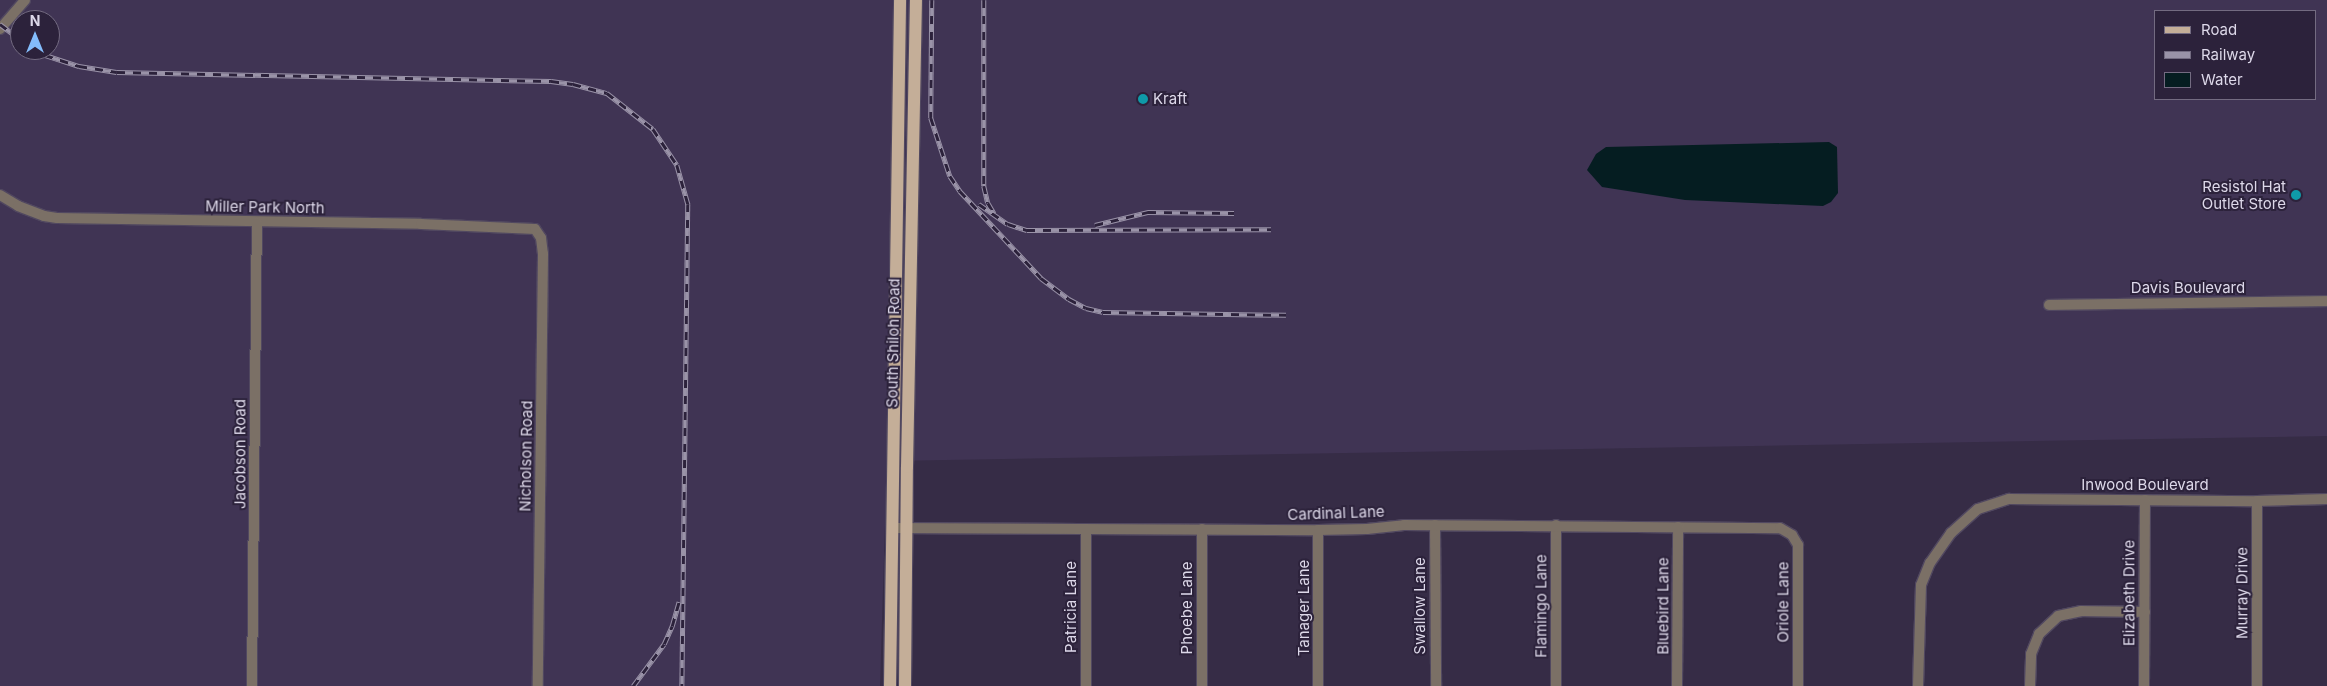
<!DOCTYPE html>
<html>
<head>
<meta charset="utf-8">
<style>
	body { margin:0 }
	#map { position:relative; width:2327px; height:686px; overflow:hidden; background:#362c46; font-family:Inter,sans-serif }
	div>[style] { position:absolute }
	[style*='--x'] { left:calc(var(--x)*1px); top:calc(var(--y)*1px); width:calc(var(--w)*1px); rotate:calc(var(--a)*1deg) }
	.built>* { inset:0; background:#403454 }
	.water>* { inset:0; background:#051d21 }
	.roads { filter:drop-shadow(1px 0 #514860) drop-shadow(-1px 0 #514860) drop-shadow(0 1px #514860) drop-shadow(0 -1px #514860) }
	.minor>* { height:10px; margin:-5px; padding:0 5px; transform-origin:5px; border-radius:5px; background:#7b7066 }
	.major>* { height:12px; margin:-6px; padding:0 6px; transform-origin:6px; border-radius:6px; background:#c4ae98 }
	.rail>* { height:4.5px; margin-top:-2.25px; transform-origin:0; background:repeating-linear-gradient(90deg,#2c223b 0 8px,#9a93a8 0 16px); box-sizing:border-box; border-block:1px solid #9a93a8 }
	.dots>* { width:14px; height:14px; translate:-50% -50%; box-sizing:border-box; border:2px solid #2c223b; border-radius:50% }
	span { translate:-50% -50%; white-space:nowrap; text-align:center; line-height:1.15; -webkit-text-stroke:4px #2c223b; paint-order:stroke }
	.poi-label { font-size:15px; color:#ddd8e9 }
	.left { translate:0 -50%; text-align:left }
	.right { translate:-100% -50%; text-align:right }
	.street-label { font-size:15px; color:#ddd8e9 }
	.legend { position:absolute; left:2154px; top:10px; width:162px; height:90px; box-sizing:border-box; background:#2c223b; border:1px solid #736b81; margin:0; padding:6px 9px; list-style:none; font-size:15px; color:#ddd8e9 }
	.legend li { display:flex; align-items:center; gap:10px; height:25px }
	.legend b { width:25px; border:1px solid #736b81 }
	.north { position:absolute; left:10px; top:10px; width:50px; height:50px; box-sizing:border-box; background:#2c223b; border:1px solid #736b81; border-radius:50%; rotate:0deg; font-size:14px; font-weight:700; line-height:20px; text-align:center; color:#ddd8e9 }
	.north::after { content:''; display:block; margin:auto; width:18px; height:22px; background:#83bcfb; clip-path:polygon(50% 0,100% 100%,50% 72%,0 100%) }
</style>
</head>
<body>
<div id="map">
	<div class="built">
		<i style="clip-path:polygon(evenodd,0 0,2327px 0,2327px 436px,887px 461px,880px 686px,0 686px,0 0,2156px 11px,2316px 11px,2316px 99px,2156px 99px,2156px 11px,0 0,20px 20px,50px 20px,50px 50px,20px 50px,20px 20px)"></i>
	</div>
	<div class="water">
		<i style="clip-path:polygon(1829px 142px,1837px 147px,1838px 193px,1831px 202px,1823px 206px,1685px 200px,1602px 187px,1587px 170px,1596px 154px,1606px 147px)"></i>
	</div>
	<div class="roads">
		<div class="minor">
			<i style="--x:0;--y:29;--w:38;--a:-49"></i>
			<i style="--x:0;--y:195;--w:21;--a:31"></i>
			<i style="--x:18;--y:206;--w:28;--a:21"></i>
			<i style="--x:44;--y:216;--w:13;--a:9"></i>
			<i style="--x:57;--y:218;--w:364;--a:0.9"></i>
			<i style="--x:421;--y:224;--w:114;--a:2.5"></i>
			<i style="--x:535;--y:229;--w:11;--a:56"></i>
			<i style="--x:541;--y:238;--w:16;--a:83"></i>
			<i style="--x:543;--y:254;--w:432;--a:90.7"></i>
			<i style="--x:2049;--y:305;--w:278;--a:-0.8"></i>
			<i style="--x:1435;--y:525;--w:161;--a:89.6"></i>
			<i style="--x:1556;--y:525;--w:161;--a:90"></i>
			<i style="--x:892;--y:528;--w:426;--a:0.3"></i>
			<i style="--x:1318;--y:530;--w:49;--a:-1.2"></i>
			<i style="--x:1367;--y:529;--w:37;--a:-6"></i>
			<i style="--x:1404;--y:525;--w:376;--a:0.5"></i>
			<i style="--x:1780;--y:528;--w:14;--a:30"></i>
			<i style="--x:1792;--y:535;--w:12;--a:59"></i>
			<i style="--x:1798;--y:545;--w:141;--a:90"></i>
			<i style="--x:252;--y:686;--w:464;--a:-89.4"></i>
			<i style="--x:1086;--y:686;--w:157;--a:-90"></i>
			<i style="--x:1202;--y:686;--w:157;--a:-90"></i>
			<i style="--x:1318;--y:686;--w:156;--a:-90"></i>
			<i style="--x:1677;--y:686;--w:159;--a:-89.6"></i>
			<i style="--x:1918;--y:686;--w:101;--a:-88.3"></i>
			<i style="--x:1921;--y:585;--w:24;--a:-68"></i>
			<i style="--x:1930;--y:563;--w:37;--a:-55"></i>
			<i style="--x:1951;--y:533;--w:36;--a:-42"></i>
			<i style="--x:1978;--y:509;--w:33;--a:-18"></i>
			<i style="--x:2009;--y:499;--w:248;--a:0.5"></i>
			<i style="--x:2257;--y:501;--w:70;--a:-1.6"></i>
			<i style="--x:2030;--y:686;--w:32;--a:-88"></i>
			<i style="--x:2031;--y:654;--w:22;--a:-68"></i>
			<i style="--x:2039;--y:634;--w:26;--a:-43"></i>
			<i style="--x:2058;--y:616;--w:24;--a:-12"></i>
			<i style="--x:2081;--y:611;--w:64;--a:0.9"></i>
			<i style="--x:2144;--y:686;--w:186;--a:-89.7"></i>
			<i style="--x:2257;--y:686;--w:185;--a:-90"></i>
		</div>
		<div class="major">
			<i style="--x:890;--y:686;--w:686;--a:-89.16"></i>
			<i style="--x:905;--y:686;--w:219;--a:-89.5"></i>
			<i style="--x:907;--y:467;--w:467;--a:-88.9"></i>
		</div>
	</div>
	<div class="rail">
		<i style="--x:932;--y:0;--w:118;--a:90.5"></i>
		<i style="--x:931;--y:118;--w:61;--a:71.9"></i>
		<i style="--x:950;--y:176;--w:18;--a:56"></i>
		<i style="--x:960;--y:191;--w:119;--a:47"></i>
		<i style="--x:1041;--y:278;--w:35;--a:37"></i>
		<i style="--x:1069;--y:299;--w:19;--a:28"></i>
		<i style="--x:1086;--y:308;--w:17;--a:13"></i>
		<i style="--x:1103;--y:312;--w:183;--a:0.9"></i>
		<i style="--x:984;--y:0;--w:186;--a:90"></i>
		<i style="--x:984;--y:186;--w:17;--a:77"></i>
		<i style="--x:988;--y:203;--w:12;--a:59"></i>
		<i style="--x:0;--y:24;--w:25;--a:37"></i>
		<i style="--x:38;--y:50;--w:9;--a:36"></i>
		<i style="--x:45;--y:55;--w:36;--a:18"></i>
		<i style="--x:79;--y:66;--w:38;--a:9"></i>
		<i style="--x:117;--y:72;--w:434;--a:1.2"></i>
		<i style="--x:551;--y:81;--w:22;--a:8"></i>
		<i style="--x:573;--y:84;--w:35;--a:15"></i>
		<i style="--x:607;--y:93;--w:58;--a:38"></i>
		<i style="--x:653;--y:129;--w:43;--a:56.3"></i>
		<i style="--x:677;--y:165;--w:41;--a:74.2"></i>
		<i style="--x:688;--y:204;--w:482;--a:90.7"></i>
		<i style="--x:979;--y:204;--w:35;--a:35"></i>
		<i style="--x:1008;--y:224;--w:20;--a:18"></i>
		<i style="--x:1027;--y:230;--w:244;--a:-0.2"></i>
		<i style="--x:1095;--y:225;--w:55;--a:-13.8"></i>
		<i style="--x:1148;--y:212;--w:86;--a:0.7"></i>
		<i style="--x:633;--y:686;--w:52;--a:-53.6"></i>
		<i style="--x:664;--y:644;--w:20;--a:-66"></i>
		<i style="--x:672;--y:626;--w:25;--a:-74"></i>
	</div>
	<div class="dots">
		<i style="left:1143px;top:99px;background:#0f9aa8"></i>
		<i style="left:2296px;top:195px;background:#0f9aa8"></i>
	</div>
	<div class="poi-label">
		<span class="left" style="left:1153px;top:99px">Kraft</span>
		<span class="right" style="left:2286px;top:195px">Resistol Hat<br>Outlet Store</span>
	</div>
	<div class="street-label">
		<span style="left:265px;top:207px;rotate:1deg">Miller Park North</span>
		<span style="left:2188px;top:288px">Davis Boulevard</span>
		<span style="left:893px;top:343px;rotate:-89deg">South Shiloh Road</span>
		<span style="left:240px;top:454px;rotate:-90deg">Jacobson Road</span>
		<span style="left:526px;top:456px;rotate:-89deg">Nicholson Road</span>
		<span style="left:2145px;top:485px">Inwood Boulevard</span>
		<span style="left:1336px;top:513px;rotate:-2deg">Cardinal Lane</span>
		<span style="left:2129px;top:593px;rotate:-90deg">Elizabeth Drive</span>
		<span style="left:2242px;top:593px;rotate:-90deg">Murray Drive</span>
		<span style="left:1783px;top:602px;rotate:-90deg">Oriole Lane</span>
		<span style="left:1420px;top:606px;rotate:-90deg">Swallow Lane</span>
		<span style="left:1541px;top:606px;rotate:-90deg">Flamingo Lane</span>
		<span style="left:1663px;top:606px;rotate:-90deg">Bluebird Lane</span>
		<span style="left:1071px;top:607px;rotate:-90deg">Patricia Lane</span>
		<span style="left:1187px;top:608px;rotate:-90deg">Phoebe Lane</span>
		<span style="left:1304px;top:608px;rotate:-90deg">Tanager Lane</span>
	</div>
	<ul class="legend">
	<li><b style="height:6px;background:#c4ae98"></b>Road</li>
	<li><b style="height:6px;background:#9a93a8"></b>Railway</li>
	<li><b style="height:14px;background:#051d21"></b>Water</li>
	</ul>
	<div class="north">N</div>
</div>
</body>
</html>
